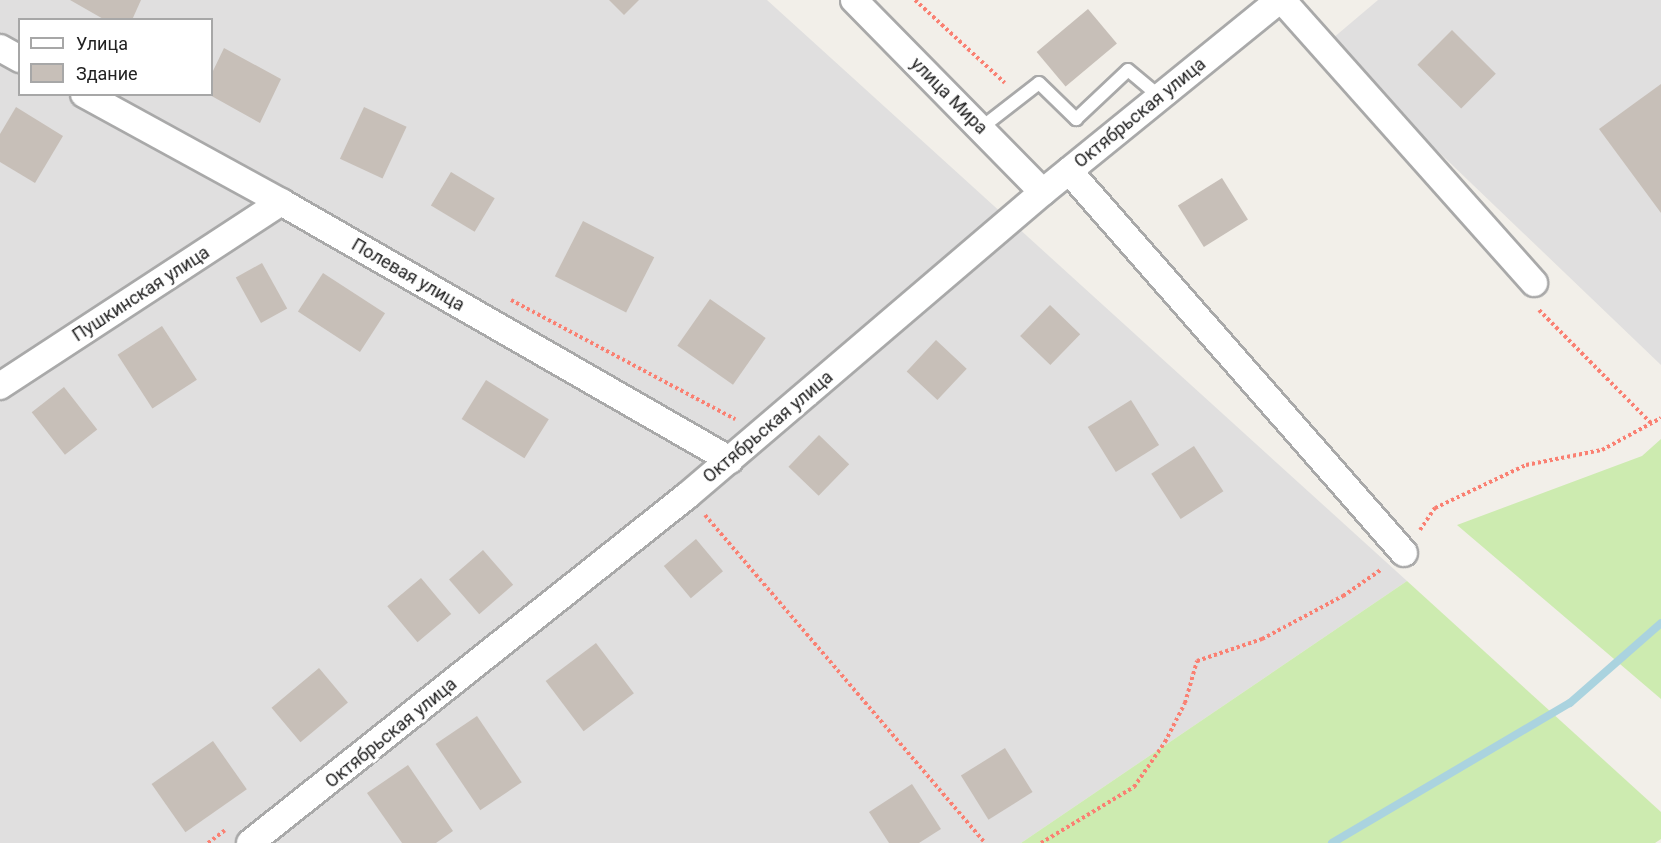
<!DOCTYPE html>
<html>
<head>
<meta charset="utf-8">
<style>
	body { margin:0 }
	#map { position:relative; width:1661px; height:843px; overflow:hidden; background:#f2efe9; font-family:Roboto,sans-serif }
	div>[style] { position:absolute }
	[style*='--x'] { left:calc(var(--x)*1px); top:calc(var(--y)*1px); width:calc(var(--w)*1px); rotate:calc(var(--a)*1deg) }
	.residential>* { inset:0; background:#e0dfdf }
	.grass>* { inset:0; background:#cdebb0 }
	.stream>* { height:8px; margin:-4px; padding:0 4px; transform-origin:4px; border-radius:4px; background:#aad3df }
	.building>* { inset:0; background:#c7bfb8; transform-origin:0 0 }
	.path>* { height:4px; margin-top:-2px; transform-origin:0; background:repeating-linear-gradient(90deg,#fa8072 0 3px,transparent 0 6px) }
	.roads { filter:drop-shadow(2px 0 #a9a9a9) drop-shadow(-2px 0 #a9a9a9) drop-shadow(0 2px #a9a9a9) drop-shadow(0 -2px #a9a9a9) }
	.service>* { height:12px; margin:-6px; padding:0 6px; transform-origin:6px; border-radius:6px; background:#fff }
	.minor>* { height:26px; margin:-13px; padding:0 13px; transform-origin:13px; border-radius:13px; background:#fff }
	span { translate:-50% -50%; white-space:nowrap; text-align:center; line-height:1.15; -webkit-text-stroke:6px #fff; paint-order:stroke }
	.street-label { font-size:18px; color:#222 }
	.legend { position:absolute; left:18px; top:18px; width:195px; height:78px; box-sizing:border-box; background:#fff; border:2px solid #a7a7a7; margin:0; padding:8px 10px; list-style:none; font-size:18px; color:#222 }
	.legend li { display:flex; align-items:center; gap:12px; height:30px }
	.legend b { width:30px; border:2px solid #a7a7a7 }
</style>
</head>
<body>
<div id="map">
	<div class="residential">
		<i style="clip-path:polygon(evenodd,0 0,767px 0,1407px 581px,1021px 843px,0 843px,0 0,20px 20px,212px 20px,212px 94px,20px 94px,20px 20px)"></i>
		<i style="clip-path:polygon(1378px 0,1661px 0,1661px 365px,1326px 44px)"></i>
	</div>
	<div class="grass">
		<i style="clip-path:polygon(1661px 439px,1661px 699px,1457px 525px,1642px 456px)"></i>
		<i style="clip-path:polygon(1407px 581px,1661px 812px,1661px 839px,1655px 843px,1021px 843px)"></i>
	</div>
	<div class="stream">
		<i style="--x:1332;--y:843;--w:276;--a:-30.5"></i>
		<i style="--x:1570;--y:703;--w:121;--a:-41.3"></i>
	</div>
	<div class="building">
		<i style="clip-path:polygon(70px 0,141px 0,132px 20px,105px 20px)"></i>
		<i style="clip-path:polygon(609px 0,639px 0,624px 15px)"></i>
		<i style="left:1088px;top:9px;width:45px;height:67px;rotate:50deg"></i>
		<i style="left:1452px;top:30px;width:62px;height:49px;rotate:45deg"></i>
		<i style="clip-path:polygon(224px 48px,281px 79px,260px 123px,208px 94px,212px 94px,212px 73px)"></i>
		<i style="clip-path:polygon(1661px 84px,1661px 213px,1599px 129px)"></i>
		<i style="clip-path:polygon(16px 107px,63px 136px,35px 183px,0 162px,0 134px)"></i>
		<i style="left:364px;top:107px;width:47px;height:57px;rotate:25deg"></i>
		<i style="left:451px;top:172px;width:51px;height:39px;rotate:31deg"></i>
		<i style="left:1222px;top:178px;width:49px;height:52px;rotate:58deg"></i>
		<i style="left:583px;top:221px;width:80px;height:62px;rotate:27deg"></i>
		<i style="left:262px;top:263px;width:52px;height:30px;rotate:61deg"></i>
		<i style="left:323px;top:273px;width:74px;height:46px;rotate:33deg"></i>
		<i style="left:710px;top:299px;width:68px;height:57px;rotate:35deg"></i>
		<i style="left:1050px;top:305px;width:42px;height:43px;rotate:44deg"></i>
		<i style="left:162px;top:326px;width:64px;height:53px;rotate:57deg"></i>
		<i style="left:936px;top:340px;width:42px;height:43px;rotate:43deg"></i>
		<i style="left:486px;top:380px;width:74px;height:46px;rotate:32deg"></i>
		<i style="left:64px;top:387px;width:54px;height:41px;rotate:52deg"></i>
		<i style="left:1131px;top:400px;width:53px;height:51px;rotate:58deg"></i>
		<i style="left:819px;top:435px;width:42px;height:44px;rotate:44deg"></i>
		<i style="left:1194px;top:446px;width:54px;height:51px;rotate:57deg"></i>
		<i style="left:696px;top:539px;width:42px;height:42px;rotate:50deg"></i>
		<i style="left:483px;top:550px;width:46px;height:45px;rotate:49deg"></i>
		<i style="left:421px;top:578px;width:47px;height:44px;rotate:50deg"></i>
		<i style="left:596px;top:643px;width:63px;height:63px;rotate:53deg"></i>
		<i style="left:319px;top:668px;width:45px;height:62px;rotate:50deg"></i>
		<i style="left:477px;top:716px;width:80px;height:50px;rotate:56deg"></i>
		<i style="left:213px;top:741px;width:59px;height:75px;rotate:55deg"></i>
		<i style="left:1005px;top:748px;width:52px;height:52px;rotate:58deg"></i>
		<i style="clip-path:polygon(408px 765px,453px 831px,436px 843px,402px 843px,367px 793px)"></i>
		<i style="clip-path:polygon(912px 784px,941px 829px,919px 843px,889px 843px,869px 812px)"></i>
	</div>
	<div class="path">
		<i style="--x:915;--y:0;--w:122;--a:42.7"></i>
		<i style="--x:511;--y:300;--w:254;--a:28"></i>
		<i style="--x:1539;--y:310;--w:161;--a:45.3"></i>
		<i style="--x:705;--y:515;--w:431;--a:49.5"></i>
		<i style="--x:1420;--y:530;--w:27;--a:-56"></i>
		<i style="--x:1435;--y:508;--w:101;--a:-25.3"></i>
		<i style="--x:1526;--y:465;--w:77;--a:-11.2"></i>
		<i style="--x:1602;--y:450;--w:67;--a:-28.5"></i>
		<i style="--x:208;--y:843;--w:21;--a:-37"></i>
		<i style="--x:1041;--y:843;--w:109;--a:-31.1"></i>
		<i style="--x:1134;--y:787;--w:55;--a:-55.4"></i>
		<i style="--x:1165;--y:742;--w:44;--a:-62.9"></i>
		<i style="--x:1185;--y:703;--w:44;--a:-74.1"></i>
		<i style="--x:1197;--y:661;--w:69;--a:-18.7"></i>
		<i style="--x:1262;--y:639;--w:92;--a:-28"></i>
		<i style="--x:1343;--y:596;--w:47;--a:-34.7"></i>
	</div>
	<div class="roads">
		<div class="service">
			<i style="--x:981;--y:128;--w:73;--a:-37.8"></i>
			<i style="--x:1039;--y:83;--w:52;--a:44.2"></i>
			<i style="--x:1076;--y:119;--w:71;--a:-43.3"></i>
			<i style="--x:1128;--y:70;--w:40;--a:40"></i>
		</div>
		<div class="minor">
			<i style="--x:854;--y:0;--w:269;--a:45.5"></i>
			<i style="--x:1282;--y:0;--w:379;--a:48.3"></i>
			<i style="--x:0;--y:48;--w:23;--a:29"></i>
			<i style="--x:84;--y:94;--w:225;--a:28.7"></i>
			<i style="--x:281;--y:202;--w:518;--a:29.88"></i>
			<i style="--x:1069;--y:171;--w:508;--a:48.75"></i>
			<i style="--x:0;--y:386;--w:336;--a:-33.2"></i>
			<i style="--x:250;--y:843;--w:559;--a:-38.47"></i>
			<i style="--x:688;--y:495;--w:467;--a:-40.5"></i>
			<i style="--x:1043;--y:192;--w:304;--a:-39.1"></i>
		</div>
	</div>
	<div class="street-label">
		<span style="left:949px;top:96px;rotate:45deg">улица Мира</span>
		<span style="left:1140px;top:113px;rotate:-39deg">Октябрьская улица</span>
		<span style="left:408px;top:275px;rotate:30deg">Полевая улица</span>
		<span style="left:141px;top:294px;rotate:-33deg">Пушкинская улица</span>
		<span style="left:768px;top:427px;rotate:-40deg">Октябрьская улица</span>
		<span style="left:391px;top:733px;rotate:-39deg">Октябрьская улица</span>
	</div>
	<ul class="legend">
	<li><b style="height:8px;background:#fff"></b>Улица</li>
	<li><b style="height:16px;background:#c7bfb8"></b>Здание</li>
	</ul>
</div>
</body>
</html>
